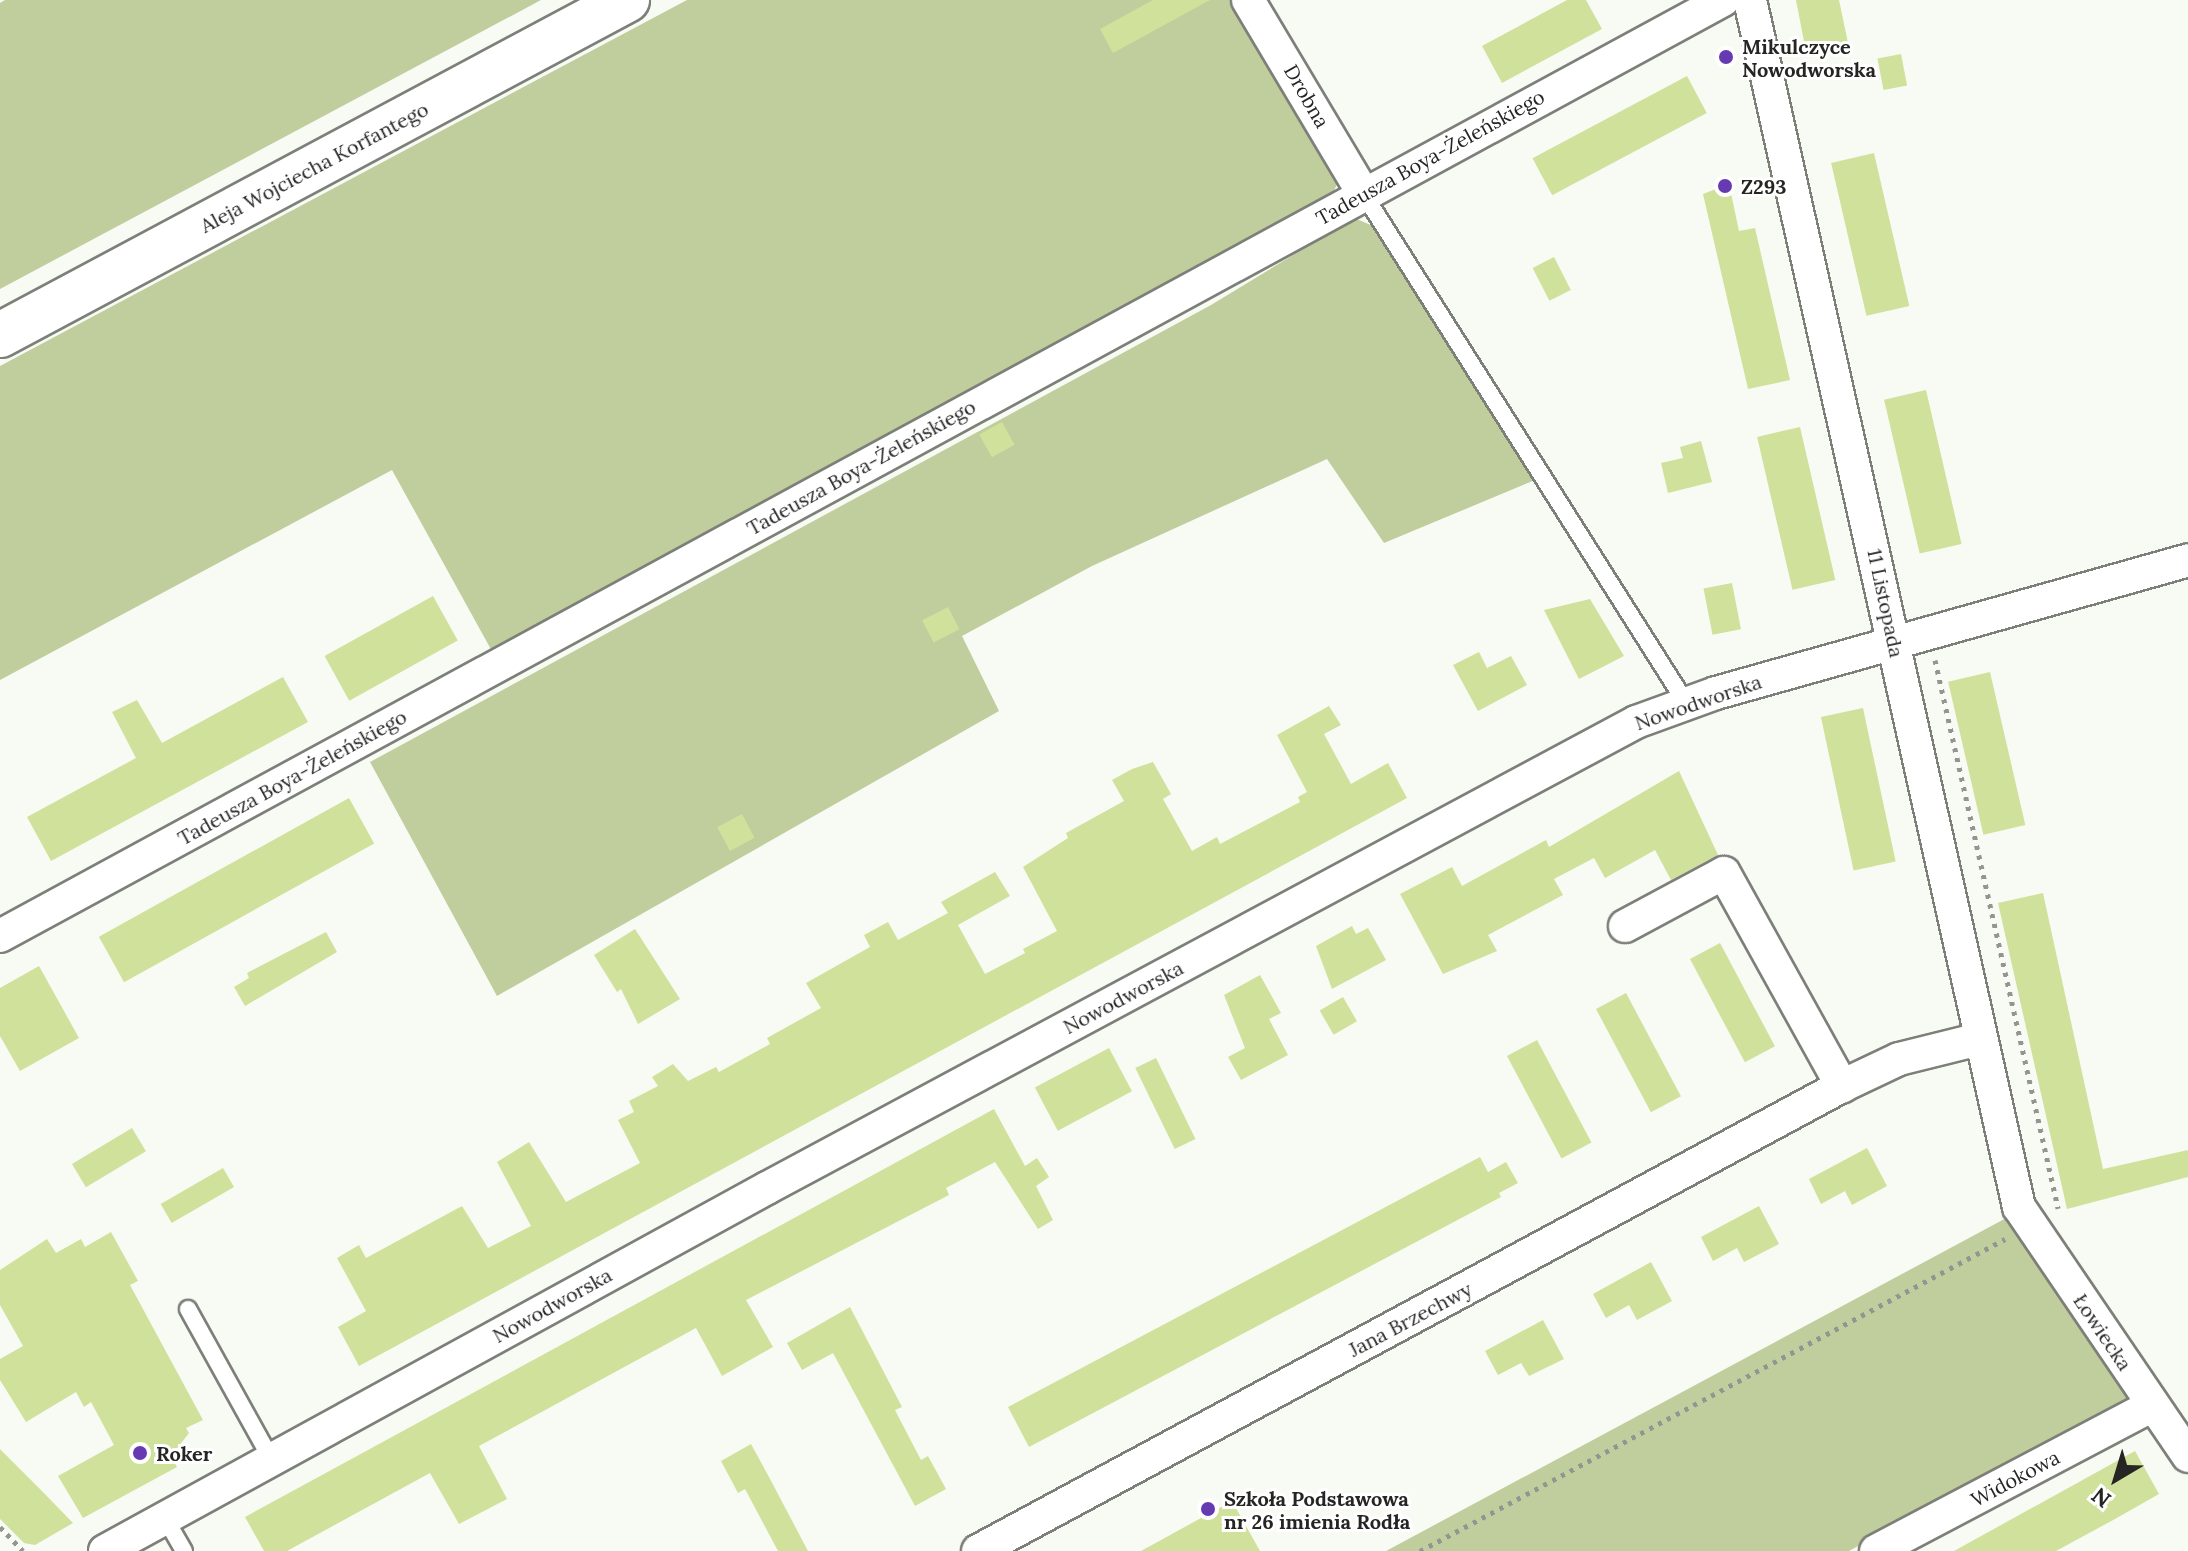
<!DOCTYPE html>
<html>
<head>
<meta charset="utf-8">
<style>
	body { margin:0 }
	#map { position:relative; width:2188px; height:1551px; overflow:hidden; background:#f8faf4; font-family:Lora,serif }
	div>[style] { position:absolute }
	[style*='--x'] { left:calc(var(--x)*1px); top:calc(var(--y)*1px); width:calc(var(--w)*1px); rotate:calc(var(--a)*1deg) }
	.green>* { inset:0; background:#c0cd9d }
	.building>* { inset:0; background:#d0e19c; transform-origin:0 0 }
	.path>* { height:5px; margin-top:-2.5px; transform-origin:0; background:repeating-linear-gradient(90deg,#939591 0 4px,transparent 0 10px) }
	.roads { filter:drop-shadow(2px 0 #7d7f79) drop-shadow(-2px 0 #7d7f79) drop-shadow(0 2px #7d7f79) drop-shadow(0 -2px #7d7f79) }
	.lane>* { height:16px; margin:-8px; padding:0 8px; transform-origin:8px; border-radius:8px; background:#fff }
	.street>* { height:32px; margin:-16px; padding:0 16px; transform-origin:16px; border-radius:16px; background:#fff }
	.secondary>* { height:44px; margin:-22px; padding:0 22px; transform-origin:22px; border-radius:22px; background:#fff }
	.dots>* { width:22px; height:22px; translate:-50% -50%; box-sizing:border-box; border:4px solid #fff; border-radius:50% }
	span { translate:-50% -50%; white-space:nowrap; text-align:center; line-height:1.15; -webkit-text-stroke:6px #fff; paint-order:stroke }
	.poi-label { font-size:20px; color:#252624; font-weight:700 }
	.left { translate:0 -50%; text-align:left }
	.street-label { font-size:20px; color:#252624 }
	.north { position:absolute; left:2076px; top:1439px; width:80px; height:80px; -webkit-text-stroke:6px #fff; paint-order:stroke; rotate:218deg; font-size:22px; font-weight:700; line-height:32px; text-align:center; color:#252624 }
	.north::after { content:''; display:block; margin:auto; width:28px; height:36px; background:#252624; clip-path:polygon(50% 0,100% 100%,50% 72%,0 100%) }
</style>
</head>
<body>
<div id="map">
	<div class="green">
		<i style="clip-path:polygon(5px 0,541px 0,0 289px,0 3px)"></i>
		<i style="clip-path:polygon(687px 0,1233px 0,1339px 180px,1331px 197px,493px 653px,392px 470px,0 680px,0 366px)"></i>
		<i style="clip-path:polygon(1354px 218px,1373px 226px,1535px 480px,1384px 543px,1327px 459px,1092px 566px,962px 636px,999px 711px,497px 996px,370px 762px,1211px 305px)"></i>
		<i style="clip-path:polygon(2010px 1216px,2128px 1399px,1849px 1551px,1386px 1551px)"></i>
	</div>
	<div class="building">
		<i style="clip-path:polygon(1153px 0,1210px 0,1113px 53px,1100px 29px)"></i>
		<i style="clip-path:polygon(1567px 0,1586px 0,1602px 29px,1502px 83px,1482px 46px)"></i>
		<i style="clip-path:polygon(1796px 0,1839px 0,1848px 43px,1806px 52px)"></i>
		<i style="left:1901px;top:54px;width:32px;height:24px;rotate:79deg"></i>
		<i style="left:1687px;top:76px;width:42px;height:175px;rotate:62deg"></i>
		<i style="left:1874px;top:153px;width:157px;height:44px;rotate:77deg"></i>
		<i style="clip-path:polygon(1729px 184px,1739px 231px,1755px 228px,1790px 380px,1748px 389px,1703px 194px)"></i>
		<i style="left:1554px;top:257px;width:37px;height:24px;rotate:63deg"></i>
		<i style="left:1926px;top:390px;width:158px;height:43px;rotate:77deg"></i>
		<i style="left:1002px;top:422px;width:26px;height:26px;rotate:61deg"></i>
		<i style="left:1800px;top:427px;width:157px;height:44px;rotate:77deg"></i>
		<i style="clip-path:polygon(1701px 441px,1712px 482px,1668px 493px,1661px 463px,1683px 458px,1680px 447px)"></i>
		<i style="left:1732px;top:583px;width:47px;height:29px;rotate:79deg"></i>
		<i style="left:433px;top:596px;width:51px;height:124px;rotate:61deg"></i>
		<i style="clip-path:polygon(1590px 599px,1624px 656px,1579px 679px,1544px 610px)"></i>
		<i style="left:948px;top:607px;width:25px;height:29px;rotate:63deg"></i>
		<i style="clip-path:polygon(1479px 652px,1487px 668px,1511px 656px,1527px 685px,1478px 711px,1453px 665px)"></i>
		<i style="left:1990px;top:672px;width:157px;height:43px;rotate:77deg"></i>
		<i style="clip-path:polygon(283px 677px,308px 722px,51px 861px,27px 817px,136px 758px,112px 712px,137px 700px,162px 743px)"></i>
		<i style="clip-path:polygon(1329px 706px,1341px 725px,1324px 734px,1351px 784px,1388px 763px,1407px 798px,359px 1366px,338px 1327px,366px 1311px,337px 1258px,359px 1245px,366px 1258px,462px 1206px,488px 1248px,531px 1226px,497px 1162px,529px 1142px,566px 1202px,640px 1163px,618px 1120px,634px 1112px,629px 1101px,658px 1086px,652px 1077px,673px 1064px,688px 1081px,716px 1067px,719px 1072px,770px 1044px,767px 1038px,821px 1008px,806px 983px,870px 947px,864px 935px,888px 922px,898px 940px,948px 913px,941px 902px,995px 872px,1010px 896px,958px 925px,985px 974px,1025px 953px,1023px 949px,1057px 931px,1023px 867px,1068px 838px,1066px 833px,1124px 801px,1112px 780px,1132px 769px,1153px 762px,1171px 794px,1163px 799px,1192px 851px,1217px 837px,1220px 844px,1300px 802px,1298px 797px,1307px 792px,1277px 735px)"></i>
		<i style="left:1863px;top:708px;width:157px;height:43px;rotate:78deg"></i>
		<i style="clip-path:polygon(1679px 771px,1718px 855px,1671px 880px,1655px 850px,1605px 878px,1594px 858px,1554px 879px,1563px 895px,1488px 935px,1497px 951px,1443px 974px,1400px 894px,1452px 867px,1462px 886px,1546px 840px,1549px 847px)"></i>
		<i style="left:349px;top:798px;width:52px;height:286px;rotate:61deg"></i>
		<i style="left:742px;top:814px;width:27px;height:28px;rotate:62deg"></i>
		<i style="clip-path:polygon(2043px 893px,2103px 1169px,2188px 1150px,2188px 1177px,2067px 1209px,1998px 903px)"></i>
		<i style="clip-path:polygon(1352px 926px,1356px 934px,1368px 928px,1386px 960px,1332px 989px,1316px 946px)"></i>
		<i style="clip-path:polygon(635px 929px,680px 999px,638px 1024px,621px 989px,617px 992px,594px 955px)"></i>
		<i style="clip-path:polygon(326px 932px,337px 952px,245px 1006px,234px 987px,249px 978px,247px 973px)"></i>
		<i style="left:1720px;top:943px;width:117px;height:34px;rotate:62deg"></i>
		<i style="clip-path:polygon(39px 966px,79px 1038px,20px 1071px,0 1036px,0 988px)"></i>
		<i style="clip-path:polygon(1260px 975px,1281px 1013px,1269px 1019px,1288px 1055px,1241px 1080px,1228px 1057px,1245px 1048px,1224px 995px)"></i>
		<i style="left:1626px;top:993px;width:117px;height:34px;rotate:62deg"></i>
		<i style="left:1343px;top:997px;width:28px;height:27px;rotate:60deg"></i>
		<i style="left:1537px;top:1040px;width:116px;height:34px;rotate:62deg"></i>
		<i style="left:1109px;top:1048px;width:49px;height:84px;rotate:62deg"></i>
		<i style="left:1156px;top:1058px;width:90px;height:23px;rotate:64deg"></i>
		<i style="clip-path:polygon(994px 1109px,1025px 1166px,1037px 1158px,1049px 1177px,1036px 1186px,1053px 1220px,1038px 1229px,995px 1162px,946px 1188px,949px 1195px,746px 1300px,773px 1347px,722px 1376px,696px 1328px,479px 1446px,507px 1499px,459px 1524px,430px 1473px,287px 1551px,264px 1551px,245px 1517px)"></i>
		<i style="left:132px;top:1128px;width:27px;height:70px;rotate:59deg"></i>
		<i style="clip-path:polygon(1867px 1148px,1887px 1186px,1852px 1205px,1845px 1191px,1821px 1204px,1809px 1179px)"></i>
		<i style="clip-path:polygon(1480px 1157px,1488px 1172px,1506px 1162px,1518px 1183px,1499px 1193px,1501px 1197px,1029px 1447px,1008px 1407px)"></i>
		<i style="left:223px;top:1168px;width:22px;height:72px;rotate:60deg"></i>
		<i style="clip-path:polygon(1759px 1206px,1779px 1244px,1744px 1262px,1737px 1248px,1713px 1261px,1701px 1237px)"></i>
		<i style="clip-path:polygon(111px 1232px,138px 1281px,130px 1285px,203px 1420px,186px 1428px,189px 1433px,171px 1456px,177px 1467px,83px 1518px,58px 1476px,114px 1445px,91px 1402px,84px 1407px,76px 1392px,26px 1422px,0 1380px,0 1359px,23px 1346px,0 1305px,0 1270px,47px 1239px,56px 1253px,81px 1239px,85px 1247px)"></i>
		<i style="clip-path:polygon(1651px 1262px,1672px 1301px,1637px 1320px,1629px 1305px,1606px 1318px,1593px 1294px)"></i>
		<i style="clip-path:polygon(850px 1307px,902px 1407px,895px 1410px,910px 1439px,921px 1460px,928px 1456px,946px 1489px,915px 1506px,833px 1353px,802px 1370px,787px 1343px)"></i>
		<i style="clip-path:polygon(1543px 1320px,1564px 1359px,1529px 1376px,1521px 1363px,1498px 1375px,1485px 1351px)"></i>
		<i style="clip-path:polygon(751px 1444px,769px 1477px,808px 1551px,778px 1551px,745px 1489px,738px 1493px,721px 1461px)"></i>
		<i style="clip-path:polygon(0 1449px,38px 1487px,73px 1523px,35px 1545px,24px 1543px,0 1519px)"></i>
		<i style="clip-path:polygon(2135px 1451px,2159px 1494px,2115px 1519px,2056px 1551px,1954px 1551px)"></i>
		<i style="clip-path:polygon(1232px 1501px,1260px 1551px,1141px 1551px)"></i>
	</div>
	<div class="path">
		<i style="--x:1935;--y:660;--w:562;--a:77.35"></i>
		<i style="--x:0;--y:1527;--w:33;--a:46"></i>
		<i style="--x:1420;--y:1551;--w:663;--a:-28.07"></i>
	</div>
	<div class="roads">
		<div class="lane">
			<i style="--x:1363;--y:193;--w:604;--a:57.65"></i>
			<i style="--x:188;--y:1309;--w:171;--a:61"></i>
			<i style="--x:165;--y:1518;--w:38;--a:60"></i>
		</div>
		<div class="street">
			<i style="--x:1248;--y:0;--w:225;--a:59.2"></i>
			<i style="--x:1750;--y:0;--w:1237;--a:77.44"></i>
			<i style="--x:2019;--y:1207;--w:301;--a:55.8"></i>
			<i style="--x:1625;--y:926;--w:112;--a:-28.2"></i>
			<i style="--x:1724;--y:873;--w:244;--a:61"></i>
			<i style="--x:0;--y:936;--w:1961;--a:-28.51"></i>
			<i style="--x:105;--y:1551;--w:755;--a:-28.74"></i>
			<i style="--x:767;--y:1188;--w:986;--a:-28.2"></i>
			<i style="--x:1636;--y:722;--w:85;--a:-19.9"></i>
			<i style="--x:1716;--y:693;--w:490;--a:-15.7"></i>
			<i style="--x:978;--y:1551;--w:981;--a:-28.29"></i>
			<i style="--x:1842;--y:1086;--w:63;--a:-25.3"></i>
			<i style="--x:1899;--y:1059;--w:83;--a:-13.9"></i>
			<i style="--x:1876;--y:1551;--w:313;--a:-27.8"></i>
		</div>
		<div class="secondary">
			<i style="--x:0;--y:335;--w:711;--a:-28.12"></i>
		</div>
	</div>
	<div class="dots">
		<i style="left:1726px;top:57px;background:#663bb2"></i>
		<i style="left:1725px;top:186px;background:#663bb2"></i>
		<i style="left:140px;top:1453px;background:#663bb2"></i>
		<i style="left:1208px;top:1509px;background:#663bb2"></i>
	</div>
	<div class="poi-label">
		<span class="left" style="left:1742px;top:58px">Mikulczyce<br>Nowodworska</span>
		<span class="left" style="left:1741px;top:186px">Z293</span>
		<span class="left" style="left:156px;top:1453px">Roker</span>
		<span class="left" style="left:1224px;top:1510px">Szkoła Podstawowa<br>nr 26 imienia Rodła</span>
	</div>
	<div class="street-label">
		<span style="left:1307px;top:96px;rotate:60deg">Drobna</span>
		<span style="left:1430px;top:157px;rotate:-29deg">Tadeusza Boya-Żeleńskiego</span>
		<span style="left:314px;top:167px;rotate:-28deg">Aleja Wojciecha Korfantego</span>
		<span style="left:861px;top:467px;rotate:-29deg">Tadeusza Boya-Żeleńskiego</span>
		<span style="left:1886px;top:603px;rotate:78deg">11 Listopada</span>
		<span style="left:1698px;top:702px;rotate:-19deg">Nowodworska</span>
		<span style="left:292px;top:777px;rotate:-29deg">Tadeusza Boya-Żeleńskiego</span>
		<span style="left:1123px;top:997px;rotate:-28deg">Nowodworska</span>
		<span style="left:552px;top:1305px;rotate:-29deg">Nowodworska</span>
		<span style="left:1410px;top:1319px;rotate:-28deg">Jana Brzechwy</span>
		<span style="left:2103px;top:1332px;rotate:56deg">Łowiecka</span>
		<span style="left:2015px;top:1478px;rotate:-28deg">Widokowa</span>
	</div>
	<div class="north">N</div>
</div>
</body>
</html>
